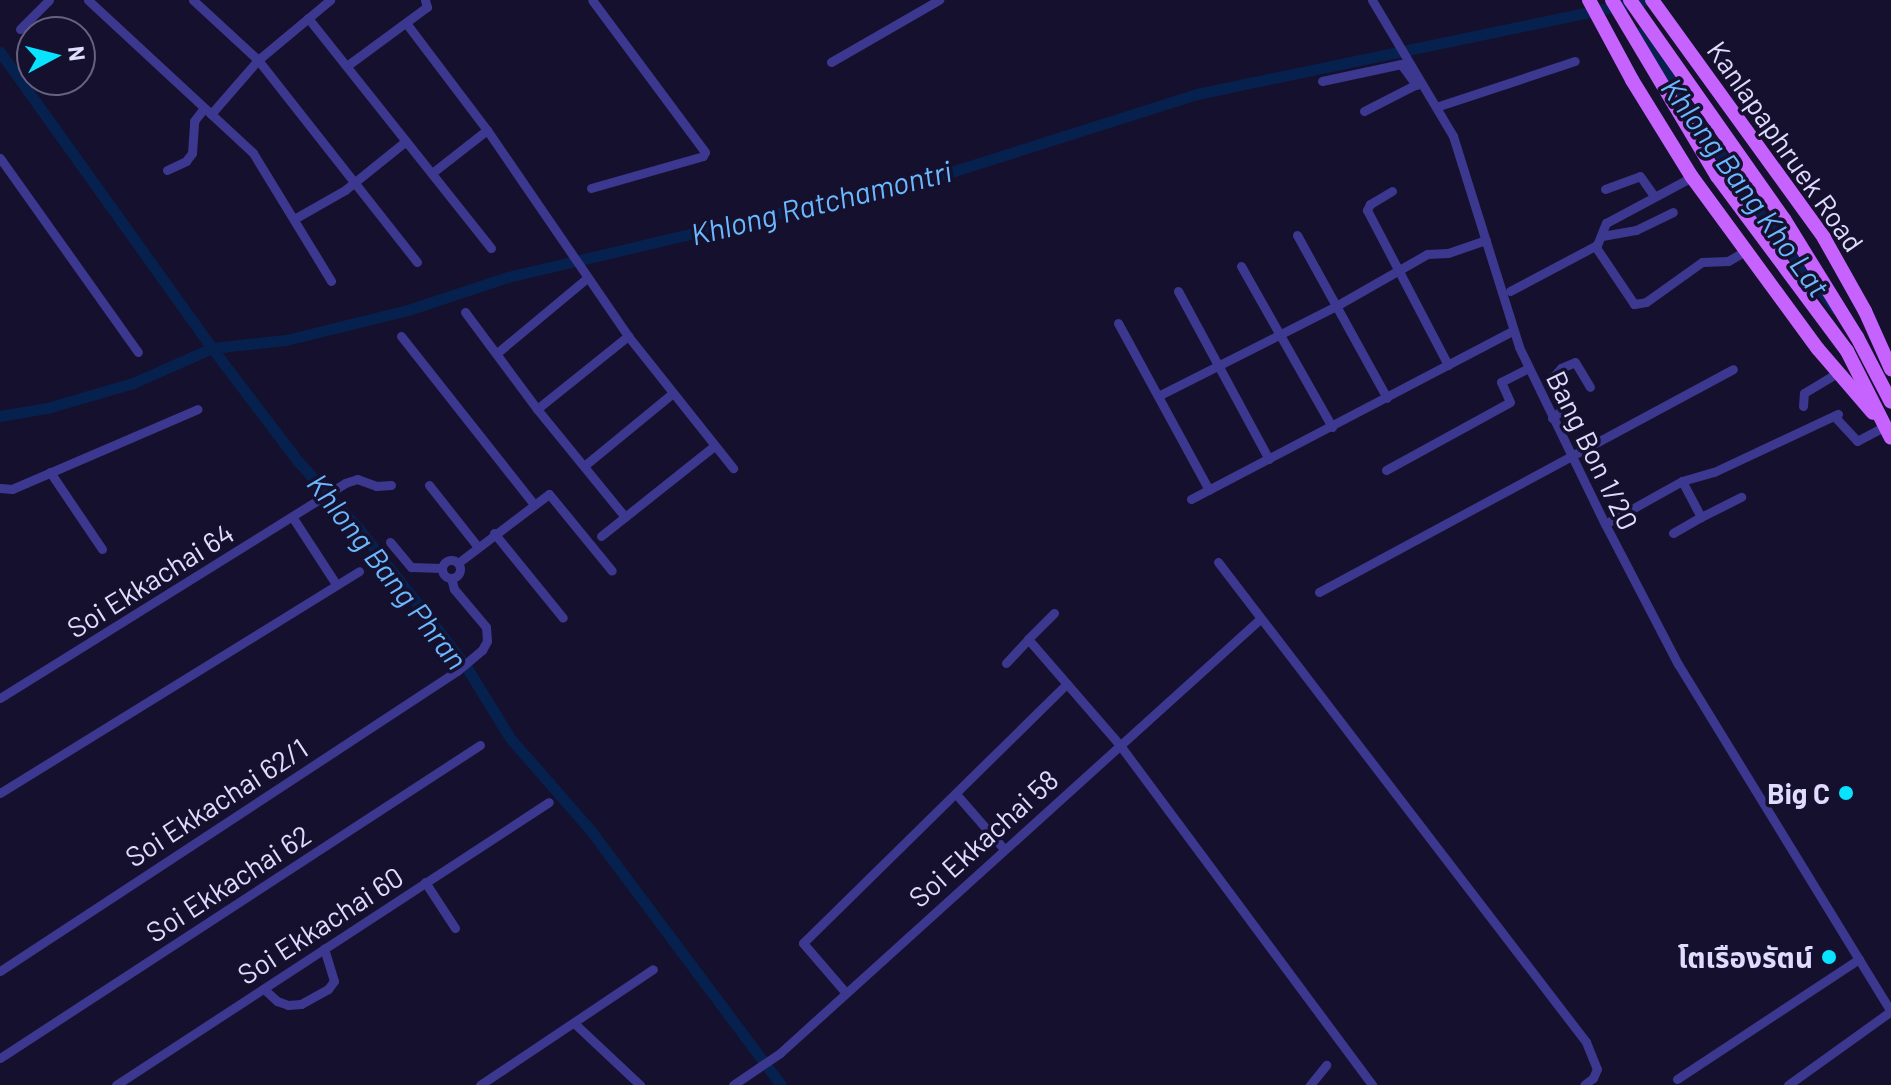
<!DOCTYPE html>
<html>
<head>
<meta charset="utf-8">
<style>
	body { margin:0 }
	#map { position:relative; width:1891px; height:1085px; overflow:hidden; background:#15102d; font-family:Barlow,"Noto Sans Thai",sans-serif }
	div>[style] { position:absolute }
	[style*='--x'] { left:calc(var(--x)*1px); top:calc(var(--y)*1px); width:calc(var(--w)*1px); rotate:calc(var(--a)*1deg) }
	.canal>* { height:11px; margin:-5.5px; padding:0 5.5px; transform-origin:5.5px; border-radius:5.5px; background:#07214f }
	.street>* { height:9px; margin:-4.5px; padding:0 4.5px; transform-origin:4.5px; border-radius:4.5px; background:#3c388f }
	.street>.ring { margin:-4.5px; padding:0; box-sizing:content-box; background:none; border:9px solid #3c388f; border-radius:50% }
	.primary>* { height:14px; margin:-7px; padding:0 7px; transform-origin:7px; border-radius:7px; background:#c663ff }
	.dots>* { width:22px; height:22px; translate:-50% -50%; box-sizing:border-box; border:4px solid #15102d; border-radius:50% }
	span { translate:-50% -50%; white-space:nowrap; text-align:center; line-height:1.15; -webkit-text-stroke:7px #15102d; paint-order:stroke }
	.street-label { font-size:28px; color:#e0dcff }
	.poi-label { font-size:28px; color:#e0dcff; font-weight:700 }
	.right { translate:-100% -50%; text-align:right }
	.water-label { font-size:30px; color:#6ab9ff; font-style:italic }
	.north { position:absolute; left:16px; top:16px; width:80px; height:80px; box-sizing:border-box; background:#15102d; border:2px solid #666281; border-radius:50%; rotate:83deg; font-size:22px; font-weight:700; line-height:32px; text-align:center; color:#e0dcff }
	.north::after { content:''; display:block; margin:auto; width:28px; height:36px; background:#08e4ff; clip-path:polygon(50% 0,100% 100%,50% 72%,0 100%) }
</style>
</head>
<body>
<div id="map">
	<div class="canal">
		<i style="--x:1639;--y:33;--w:218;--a:56.2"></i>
		<i style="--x:1760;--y:214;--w:121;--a:51.7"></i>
		<i style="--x:0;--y:52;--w:364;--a:54.4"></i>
		<i style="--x:212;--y:348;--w:141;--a:52.8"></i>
		<i style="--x:297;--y:460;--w:91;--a:48.1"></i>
		<i style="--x:358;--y:528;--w:130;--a:51.9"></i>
		<i style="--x:438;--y:630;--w:48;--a:52.7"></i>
		<i style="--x:467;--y:668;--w:82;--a:58.4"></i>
		<i style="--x:510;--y:738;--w:123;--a:48.9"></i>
		<i style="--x:591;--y:831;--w:317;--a:53.2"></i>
		<i style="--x:0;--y:416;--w:48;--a:-9.7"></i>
		<i style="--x:47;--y:408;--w:90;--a:-16.2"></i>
		<i style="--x:133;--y:383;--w:86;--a:-23.9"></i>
		<i style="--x:212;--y:348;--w:74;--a:-6.2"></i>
		<i style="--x:286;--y:340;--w:126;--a:-13.8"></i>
		<i style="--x:408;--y:310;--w:105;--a:-18.3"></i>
		<i style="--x:508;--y:277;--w:455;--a:-13.3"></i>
		<i style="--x:951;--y:172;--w:258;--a:-17.6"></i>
		<i style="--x:1197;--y:94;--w:458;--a:-11.8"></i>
	</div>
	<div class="street">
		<i style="--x:88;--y:0;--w:225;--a:42.8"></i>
		<i style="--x:253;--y:153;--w:150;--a:58.6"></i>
		<i style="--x:193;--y:0;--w:88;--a:42.7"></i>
		<i style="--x:258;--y:60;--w:257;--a:51.8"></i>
		<i style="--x:1372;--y:0;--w:158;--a:59.2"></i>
		<i style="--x:1453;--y:136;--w:221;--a:72.6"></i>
		<i style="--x:1519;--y:347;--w:197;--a:64.1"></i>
		<i style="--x:1605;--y:524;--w:158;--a:62.5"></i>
		<i style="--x:1678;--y:664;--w:407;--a:58.5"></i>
		<i style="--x:308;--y:18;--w:294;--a:51.5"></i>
		<i style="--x:406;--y:23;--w:134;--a:52.9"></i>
		<i style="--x:487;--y:130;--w:250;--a:55.6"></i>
		<i style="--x:628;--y:336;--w:169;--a:51.5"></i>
		<i style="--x:20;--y:29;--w:41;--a:-45"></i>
		<i style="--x:831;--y:62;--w:125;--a:-29.9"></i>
		<i style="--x:348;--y:65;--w:98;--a:-36.3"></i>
		<i style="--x:427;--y:7;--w:7;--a:-106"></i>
		<i style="--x:1322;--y:81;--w:81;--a:-12.1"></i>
		<i style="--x:1401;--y:64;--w:26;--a:54"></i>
		<i style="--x:1439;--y:106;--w:143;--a:-18.3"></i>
		<i style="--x:1364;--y:111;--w:62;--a:-27"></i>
		<i style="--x:211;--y:114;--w:72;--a:-49"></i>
		<i style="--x:258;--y:60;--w:94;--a:-39.8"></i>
		<i style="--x:0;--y:158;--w:238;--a:54.6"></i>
		<i style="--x:167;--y:170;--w:21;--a:-25"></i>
		<i style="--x:186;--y:161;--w:10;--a:-53"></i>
		<i style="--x:192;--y:153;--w:32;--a:-86"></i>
		<i style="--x:194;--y:121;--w:16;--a:-52"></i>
		<i style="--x:432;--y:173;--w:70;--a:-38"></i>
		<i style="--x:591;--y:188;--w:116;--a:-15.9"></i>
		<i style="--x:703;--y:156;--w:4;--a:-63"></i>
		<i style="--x:705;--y:152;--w:189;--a:-126.6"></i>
		<i style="--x:1605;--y:189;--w:37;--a:-20"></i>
		<i style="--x:1640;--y:176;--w:24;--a:55"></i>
		<i style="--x:1392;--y:191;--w:26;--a:149"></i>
		<i style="--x:1370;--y:204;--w:7;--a:117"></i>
		<i style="--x:1367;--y:210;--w:175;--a:62.4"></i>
		<i style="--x:294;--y:219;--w:59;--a:-29.6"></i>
		<i style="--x:345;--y:190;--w:78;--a:-38.8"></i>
		<i style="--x:1297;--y:235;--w:186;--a:61.1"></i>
		<i style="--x:1602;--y:236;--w:35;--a:-10"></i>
		<i style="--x:1636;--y:230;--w:41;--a:-25.9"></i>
		<i style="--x:1595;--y:246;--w:70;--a:56.1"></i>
		<i style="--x:1634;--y:304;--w:12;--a:-9"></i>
		<i style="--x:1646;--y:302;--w:69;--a:-35.5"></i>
		<i style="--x:1702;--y:262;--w:26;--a:-2"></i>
		<i style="--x:1728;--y:261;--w:20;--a:-30"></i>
		<i style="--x:1241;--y:266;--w:185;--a:60.5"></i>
		<i style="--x:1178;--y:291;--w:191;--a:61.6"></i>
		<i style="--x:1510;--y:291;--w:98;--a:-27.9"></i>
		<i style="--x:1597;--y:245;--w:24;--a:-68"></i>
		<i style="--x:1606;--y:223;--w:98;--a:-28.1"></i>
		<i style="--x:465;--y:312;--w:121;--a:53.4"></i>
		<i style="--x:537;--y:409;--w:117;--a:-38.7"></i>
		<i style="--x:1118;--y:323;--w:190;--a:61.4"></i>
		<i style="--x:401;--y:336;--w:213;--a:51.7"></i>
		<i style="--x:497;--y:353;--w:117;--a:-39.8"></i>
		<i style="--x:1158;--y:396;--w:199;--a:-26.8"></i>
		<i style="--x:1336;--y:306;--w:105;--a:-29.7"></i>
		<i style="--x:1427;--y:254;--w:21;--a:-3"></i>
		<i style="--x:1448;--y:253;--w:40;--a:-18.9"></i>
		<i style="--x:1803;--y:406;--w:13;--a:-86"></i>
		<i style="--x:1804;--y:393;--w:39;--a:-31"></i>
		<i style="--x:537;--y:409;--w:139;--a:50.8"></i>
		<i style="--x:1834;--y:416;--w:34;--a:47"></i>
		<i style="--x:1857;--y:441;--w:30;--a:-28"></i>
		<i style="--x:1552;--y:418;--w:14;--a:-39"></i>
		<i style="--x:1563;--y:409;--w:34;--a:-107"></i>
		<i style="--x:1553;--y:377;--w:12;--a:-48"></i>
		<i style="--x:1561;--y:368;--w:15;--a:-23"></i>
		<i style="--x:1575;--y:362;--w:29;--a:59"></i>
		<i style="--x:584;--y:466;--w:115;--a:-39.4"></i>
		<i style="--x:1386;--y:470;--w:141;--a:-28.7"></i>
		<i style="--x:1510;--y:402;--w:22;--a:-114"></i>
		<i style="--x:1501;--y:382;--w:31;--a:-27"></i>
		<i style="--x:50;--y:472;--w:93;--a:56"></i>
		<i style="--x:1682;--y:481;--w:41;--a:62.2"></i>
		<i style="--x:1701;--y:517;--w:45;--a:-26.6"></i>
		<i style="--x:429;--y:485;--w:79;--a:51.7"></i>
		<i style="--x:0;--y:488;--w:12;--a:5"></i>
		<i style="--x:12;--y:489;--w:202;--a:-23.3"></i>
		<i style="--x:1191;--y:499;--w:363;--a:-27.6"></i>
		<i style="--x:293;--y:518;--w:79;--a:56.9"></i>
		<i style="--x:1605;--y:524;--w:88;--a:-29.2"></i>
		<i style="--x:1682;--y:481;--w:33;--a:-16"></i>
		<i style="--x:1714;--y:472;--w:137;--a:-25.1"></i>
		<i style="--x:494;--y:533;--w:109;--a:50.9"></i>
		<i style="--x:1673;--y:533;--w:32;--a:-30"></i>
		<i style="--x:601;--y:536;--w:144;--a:-38.5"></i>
		<i style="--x:390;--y:542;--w:33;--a:50"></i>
		<i style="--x:411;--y:567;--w:31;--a:2"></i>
		<i class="ring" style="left:442px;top:560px;width:9px;height:9px"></i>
		<i style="--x:1218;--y:562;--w:605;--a:52.52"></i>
		<i style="--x:1586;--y:1042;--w:29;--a:68"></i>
		<i style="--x:1597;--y:1069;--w:10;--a:114"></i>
		<i style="--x:1593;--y:1078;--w:11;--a:142"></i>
		<i style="--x:458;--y:563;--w:114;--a:-37.2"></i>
		<i style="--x:549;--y:494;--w:99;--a:50.7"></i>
		<i style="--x:1319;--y:592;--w:470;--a:-28.3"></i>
		<i style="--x:1054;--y:613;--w:37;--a:135"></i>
		<i style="--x:1028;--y:639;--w:139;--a:49.1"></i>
		<i style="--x:1119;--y:744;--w:425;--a:53.4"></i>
		<i style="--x:1006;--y:663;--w:33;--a:-47"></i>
		<i style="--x:0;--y:698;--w:407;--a:-31.9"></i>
		<i style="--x:345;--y:483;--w:13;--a:-18"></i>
		<i style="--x:357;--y:479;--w:20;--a:20"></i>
		<i style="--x:376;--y:486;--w:15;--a:-4"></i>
		<i style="--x:0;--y:793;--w:422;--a:-31.7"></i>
		<i style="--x:956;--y:794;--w:73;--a:48.9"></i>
		<i style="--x:425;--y:882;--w:55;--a:56.9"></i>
		<i style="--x:0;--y:971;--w:547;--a:-33.28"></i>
		<i style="--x:457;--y:671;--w:33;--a:-40"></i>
		<i style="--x:482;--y:650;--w:10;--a:-61"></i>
		<i style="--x:487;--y:641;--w:14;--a:-94"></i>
		<i style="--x:486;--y:627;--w:50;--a:-130.1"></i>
		<i style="--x:454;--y:589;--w:11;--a:-105"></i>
		<i style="--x:264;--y:989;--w:18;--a:43"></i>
		<i style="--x:277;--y:1001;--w:12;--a:20"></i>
		<i style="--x:288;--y:1005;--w:13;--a:-4"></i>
		<i style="--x:301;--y:1004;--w:31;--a:-29"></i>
		<i style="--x:328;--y:989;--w:10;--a:-53"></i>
		<i style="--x:334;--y:981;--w:34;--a:-107"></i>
		<i style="--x:846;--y:993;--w:66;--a:-130.7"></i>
		<i style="--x:803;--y:943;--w:370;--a:-44.5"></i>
		<i style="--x:574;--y:1023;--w:91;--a:43.2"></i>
		<i style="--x:0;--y:1058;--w:573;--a:-33.11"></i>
		<i style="--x:1677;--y:1079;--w:218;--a:-33.4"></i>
		<i style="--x:116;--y:1085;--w:517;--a:-33.17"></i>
		<i style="--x:480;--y:1085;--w:208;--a:-33.8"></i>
		<i style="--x:733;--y:1085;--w:57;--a:-34.2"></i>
		<i style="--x:780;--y:1053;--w:647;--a:-42.12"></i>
		<i style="--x:1310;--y:1085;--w:26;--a:-51"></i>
		<i style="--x:1788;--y:1085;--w:127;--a:-35.7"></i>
	</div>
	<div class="primary">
		<i style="--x:1589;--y:0;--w:91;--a:61.7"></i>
		<i style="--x:1632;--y:80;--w:114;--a:58.3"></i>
		<i style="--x:1692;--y:177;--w:213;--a:53.8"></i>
		<i style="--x:1818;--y:349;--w:84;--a:49.3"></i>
		<i style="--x:1612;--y:0;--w:205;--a:59.2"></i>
		<i style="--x:1717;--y:176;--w:218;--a:53.4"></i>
		<i style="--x:1847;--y:351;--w:97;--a:63.2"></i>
		<i style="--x:1630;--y:0;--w:268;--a:54.9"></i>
		<i style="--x:1784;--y:219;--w:139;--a:58.3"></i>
		<i style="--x:1857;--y:337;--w:73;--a:62.4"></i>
		<i style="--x:1652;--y:0;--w:294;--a:54.1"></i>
		<i style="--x:1824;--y:238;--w:84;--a:60.7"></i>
		<i style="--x:1865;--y:311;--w:64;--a:65.9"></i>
	</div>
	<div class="dots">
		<i style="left:1846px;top:793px;background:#08e4ff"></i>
		<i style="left:1829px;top:957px;background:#08e4ff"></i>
	</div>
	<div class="street-label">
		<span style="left:1786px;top:146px;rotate:55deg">Kanlapaphruek Road</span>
		<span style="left:1593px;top:450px;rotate:64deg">Bang Bon 1/20</span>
		<span style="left:150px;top:580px;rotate:-32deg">Soi Ekkachai 64</span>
		<span style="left:216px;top:802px;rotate:-33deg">Soi Ekkachai 62/1</span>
		<span style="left:983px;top:838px;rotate:-42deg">Soi Ekkachai 58</span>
		<span style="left:228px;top:883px;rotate:-33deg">Soi Ekkachai 62</span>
		<span style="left:320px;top:925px;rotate:-33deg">Soi Ekkachai 60</span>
	</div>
	<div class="poi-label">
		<span class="right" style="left:1830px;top:793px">Big C</span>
		<span class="right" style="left:1813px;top:957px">โตเรืองรัตน์</span>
	</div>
	<div class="water-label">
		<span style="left:1746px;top:187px;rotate:54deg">Khlong Bang Kho Lat</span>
		<span style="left:821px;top:202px;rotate:-14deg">Khlong Ratchamontri</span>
		<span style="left:388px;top:571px;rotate:52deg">Khlong Bang Phran</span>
	</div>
	<div class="north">N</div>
</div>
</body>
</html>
